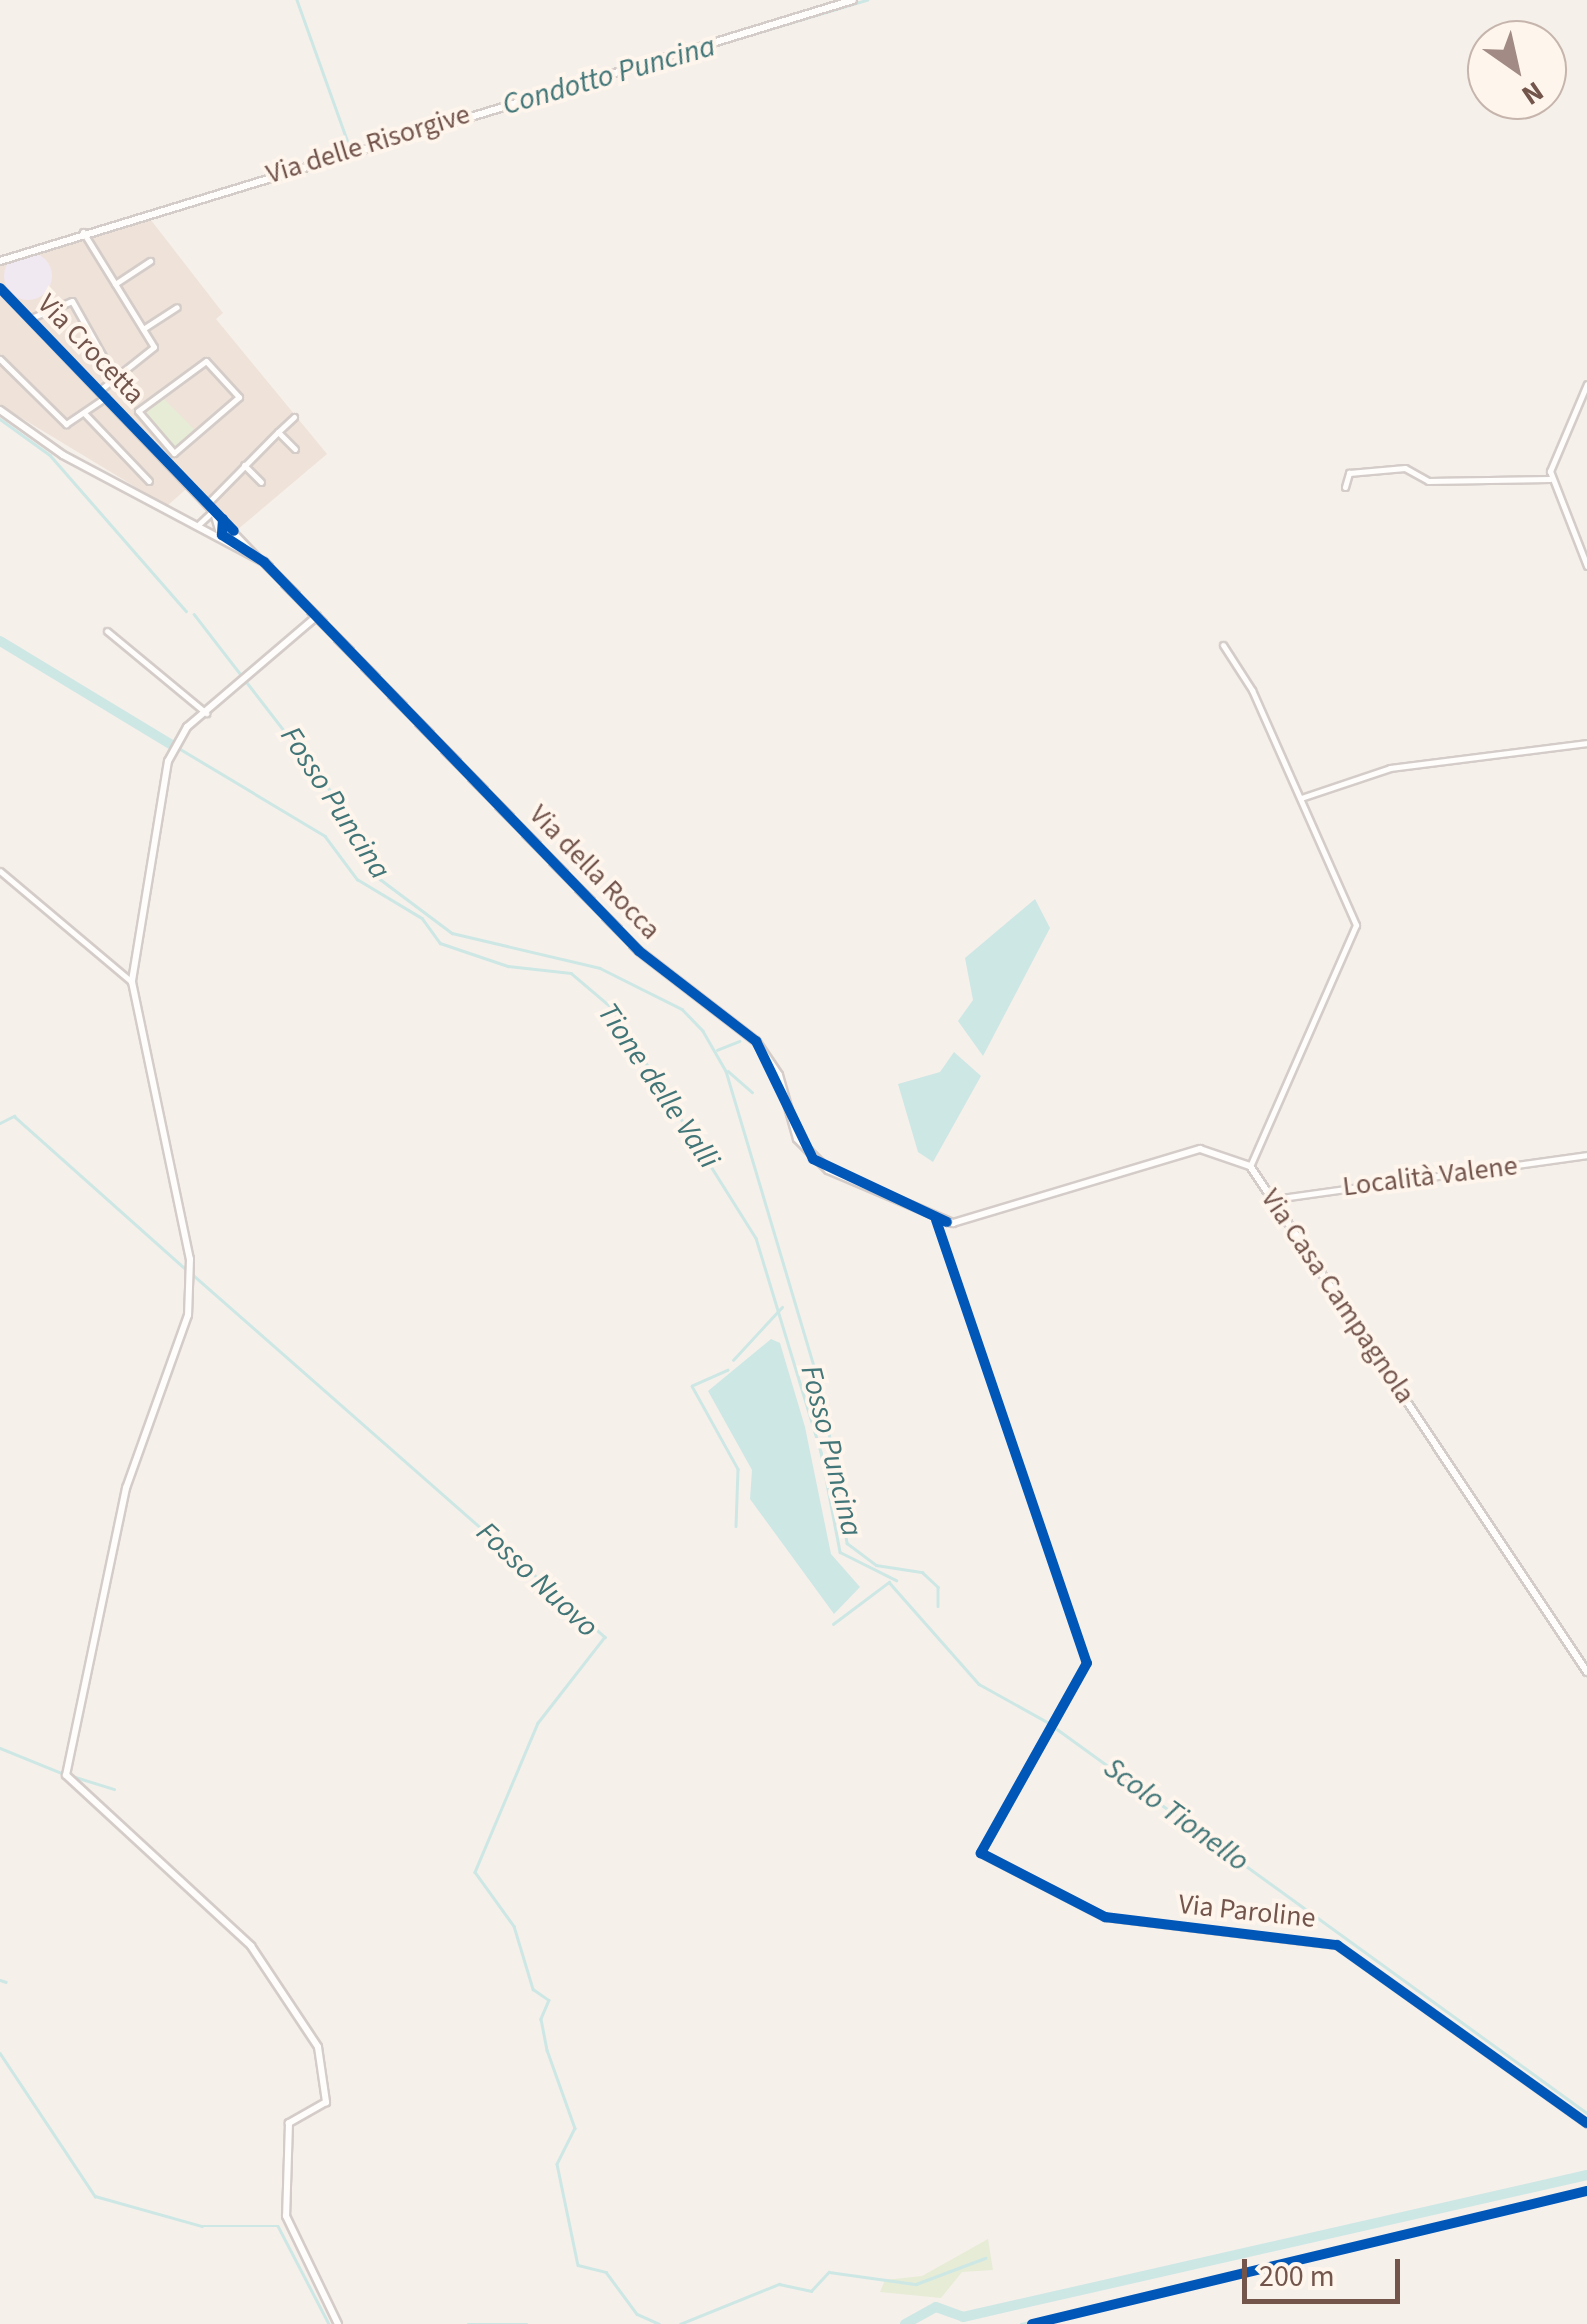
<!DOCTYPE html>
<html>
<head>
<meta charset="utf-8">
<style>
	body { margin:0 }
	#map { position:relative; width:1587px; height:2324px; overflow:hidden; background:#f6f0eb; font-family:"Source Sans 3",sans-serif }
	div>[style] { position:absolute }
	[style*='--x'] { left:calc(var(--x)*1px); top:calc(var(--y)*1px); width:calc(var(--w)*1px); rotate:calc(var(--a)*1deg) }
	.residential>* { inset:0; background:#efe2d9 }
	.education>* { inset:0; background:#f1e9f2 }
	.round { border-radius:50% }
	.green>* { inset:0; background:#e6ecd6 }
	.water>* { inset:0; background:#cde7e5 }
	.stream>* { height:2.5px; margin:-1.25px; padding:0 1.25px; transform-origin:1.25px; border-radius:1.25px; background:#cde7e5 }
	.river>* { height:10px; margin:-5px; padding:0 5px; transform-origin:5px; border-radius:5px; background:#cde7e5 }
	.roads { filter:drop-shadow(2px 0 #d4ccc8) drop-shadow(-2px 0 #d4ccc8) drop-shadow(0 2px #d4ccc8) drop-shadow(0 -2px #d4ccc8) }
	.minor>* { height:5px; margin:-2.5px; padding:0 2.5px; transform-origin:2.5px; border-radius:2.5px; background:#fefdfc }
	.tertiary>* { height:6px; margin:-3px; padding:0 3px; transform-origin:3px; border-radius:3px; background:#fefdfc }
	.cycleway>* { height:10px; margin:-5px; padding:0 5px; transform-origin:5px; border-radius:5px; background:#0057b8 }
	span { translate:-50% -50%; white-space:nowrap; text-align:center; line-height:1.15; -webkit-text-stroke:8px #fef5ec; paint-order:stroke }
	.street-label { font-size:28px; color:#73554c }
	.water-label { font-size:30px; color:#417577; font-style:italic }
	.north { position:absolute; left:1467px; top:20px; width:100px; height:100px; box-sizing:border-box; background:#fef5ec; border:2px solid #c6b5ac; border-radius:50%; rotate:146deg; font-size:28px; font-weight:700; line-height:40px; text-align:center; color:#73554c }
	.north::after { content:''; display:block; margin:auto; width:35px; height:45px; background:#a18b84; clip-path:polygon(50% 0,100% 100%,50% 72%,0 100%) }
	.scale { position:absolute; left:1242px; top:2259px; width:158px; height:45px; box-sizing:border-box; border:5px solid #73554c; border-top:0; padding-left:12px; font-size:30px; line-height:35px; white-space:nowrap; color:#73554c; -webkit-text-stroke:8px #fef5ec; paint-order:stroke }
</style>
</head>
<body>
<div id="map">
	<div class="residential">
		<i style="clip-path:polygon(147px 215px,223px 313px,216px 319px,327px 454px,237px 530px,194px 482px,167px 506px,0 405px,0 265px)"></i>
	</div>
	<div class="education">
		<i class="round" style="left:4px;top:252px;width:48px;height:48px"></i>
	</div>
	<div class="green">
		<i style="clip-path:polygon(164px 399px,194px 429px,174px 449px,143px 415px)"></i>
		<i style="clip-path:polygon(988px 2239px,993px 2270px,962px 2272px,941px 2298px,880px 2292px,885px 2280px,922px 2276px)"></i>
	</div>
	<div class="water">
		<i style="clip-path:polygon(1035px 899px,1050px 928px,983px 1056px,958px 1021px,973px 1000px,965px 958px)"></i>
		<i style="clip-path:polygon(954px 1052px,981px 1076px,933px 1162px,918px 1152px,898px 1084px,940px 1072px)"></i>
		<i style="clip-path:polygon(771px 1339px,780px 1343px,805px 1427px,831px 1554px,860px 1587px,834px 1614px,750px 1499px,752px 1470px,708px 1391px)"></i>
	</div>
	<div class="stream">
		<i style="--x:297;--y:0;--w:154;--a:70.3"></i>
		<i style="--x:643;--y:67;--w:234;--a:-16.7"></i>
		<i style="--x:0;--y:419;--w:62;--a:35.8"></i>
		<i style="--x:50;--y:455;--w:207;--a:48.9"></i>
		<i style="--x:194;--y:614;--w:260;--a:52.3"></i>
		<i style="--x:353;--y:820;--w:65;--a:65.4"></i>
		<i style="--x:380;--y:879;--w:90;--a:36.9"></i>
		<i style="--x:452;--y:933;--w:152;--a:13.3"></i>
		<i style="--x:600;--y:968;--w:92;--a:26.6"></i>
		<i style="--x:682;--y:1009;--w:30;--a:46"></i>
		<i style="--x:703;--y:1031;--w:46;--a:60.1"></i>
		<i style="--x:726;--y:1071;--w:339;--a:73.4"></i>
		<i style="--x:823;--y:1396;--w:149;--a:80.7"></i>
		<i style="--x:847;--y:1543;--w:36;--a:37"></i>
		<i style="--x:876;--y:1565;--w:47;--a:8.7"></i>
		<i style="--x:922;--y:1572;--w:22;--a:43"></i>
		<i style="--x:938;--y:1587;--w:19;--a:90"></i>
		<i style="--x:177;--y:747;--w:173;--a:31"></i>
		<i style="--x:325;--y:836;--w:54;--a:53.3"></i>
		<i style="--x:357;--y:879;--w:76;--a:31"></i>
		<i style="--x:422;--y:918;--w:31;--a:54"></i>
		<i style="--x:440;--y:943;--w:72;--a:18.7"></i>
		<i style="--x:508;--y:966;--w:63;--a:6.3"></i>
		<i style="--x:571;--y:973;--w:52;--a:40.4"></i>
		<i style="--x:611;--y:1007;--w:273;--a:57.9"></i>
		<i style="--x:756;--y:1238;--w:224;--a:73.1"></i>
		<i style="--x:821;--y:1452;--w:102;--a:79.2"></i>
		<i style="--x:840;--y:1552;--w:63;--a:26.6"></i>
		<i style="--x:717;--y:1050;--w:24;--a:-22"></i>
		<i style="--x:728;--y:1071;--w:32;--a:41"></i>
		<i style="--x:0;--y:1123;--w:16;--a:-27"></i>
		<i style="--x:14;--y:1116;--w:230;--a:41.7"></i>
		<i style="--x:192;--y:1274;--w:550;--a:41.31"></i>
		<i style="--x:605;--y:1637;--w:109;--a:127.9"></i>
		<i style="--x:538;--y:1723;--w:162;--a:112.9"></i>
		<i style="--x:475;--y:1872;--w:67;--a:54.2"></i>
		<i style="--x:514;--y:1926;--w:66;--a:73.2"></i>
		<i style="--x:533;--y:1989;--w:19;--a:35"></i>
		<i style="--x:549;--y:2000;--w:21;--a:113"></i>
		<i style="--x:541;--y:2019;--w:32;--a:79"></i>
		<i style="--x:547;--y:2050;--w:83;--a:70.3"></i>
		<i style="--x:575;--y:2128;--w:40;--a:116.6"></i>
		<i style="--x:557;--y:2164;--w:103;--a:78.3"></i>
		<i style="--x:578;--y:2265;--w:29;--a:14"></i>
		<i style="--x:606;--y:2272;--w:52;--a:53.6"></i>
		<i style="--x:637;--y:2314;--w:24;--a:24"></i>
		<i style="--x:733;--y:1360;--w:72;--a:-47.2"></i>
		<i style="--x:728;--y:1370;--w:39;--a:156"></i>
		<i style="--x:692;--y:1386;--w:95;--a:61"></i>
		<i style="--x:738;--y:1469;--w:57;--a:92"></i>
		<i style="--x:833;--y:1624;--w:70;--a:-36.9"></i>
		<i style="--x:889;--y:1582;--w:136;--a:48.6"></i>
		<i style="--x:979;--y:1684;--w:80;--a:29.1"></i>
		<i style="--x:1057;--y:1729;--w:654;--a:35.92"></i>
		<i style="--x:0;--y:1748;--w:69;--a:22.1"></i>
		<i style="--x:72;--y:1776;--w:44;--a:17.2"></i>
		<i style="--x:0;--y:1980;--w:6;--a:18"></i>
		<i style="--x:0;--y:2053;--w:172;--a:56.4"></i>
		<i style="--x:95;--y:2196;--w:111;--a:15.7"></i>
		<i style="--x:202;--y:2226;--w:76;--a:0"></i>
		<i style="--x:278;--y:2226;--w:110;--a:62.5"></i>
		<i style="--x:468;--y:2324;--w:59;--a:0"></i>
		<i style="--x:680;--y:2324;--w:107;--a:-22"></i>
		<i style="--x:779;--y:2284;--w:33;--a:12"></i>
		<i style="--x:811;--y:2291;--w:26;--a:-47"></i>
		<i style="--x:829;--y:2272;--w:88;--a:7.9"></i>
		<i style="--x:916;--y:2284;--w:74;--a:-20.6"></i>
		<i style="--x:1021;--y:2324;--w:485;--a:-13"></i>
	</div>
	<div class="river">
		<i style="--x:0;--y:641;--w:199;--a:31.2"></i>
		<i style="--x:905;--y:2324;--w:35;--a:-29"></i>
		<i style="--x:936;--y:2307;--w:29;--a:20"></i>
		<i style="--x:963;--y:2317;--w:640;--a:-12.82"></i>
	</div>
	<div class="roads">
		<div class="minor">
			<i style="--x:83;--y:232;--w:135;--a:58.3"></i>
			<i style="--x:154;--y:347;--w:69;--a:141.5"></i>
			<i style="--x:115;--y:284;--w:42;--a:-33.3"></i>
			<i style="--x:0;--y:288;--w:372;--a:46.3"></i>
			<i style="--x:31;--y:318;--w:44;--a:-22.5"></i>
			<i style="--x:72;--y:301;--w:65;--a:60.7"></i>
			<i style="--x:143;--y:329;--w:40;--a:-32.9"></i>
			<i style="--x:0;--y:359;--w:93;--a:44.6"></i>
			<i style="--x:66;--y:424;--w:48;--a:-34"></i>
			<i style="--x:206;--y:361;--w:49;--a:47.5"></i>
			<i style="--x:239;--y:397;--w:86;--a:139.3"></i>
			<i style="--x:174;--y:453;--w:55;--a:-130.6"></i>
			<i style="--x:138;--y:411;--w:84;--a:-36.3"></i>
			<i style="--x:1587;--y:384;--w:95;--a:113"></i>
			<i style="--x:1550;--y:471;--w:102;--a:68.7"></i>
			<i style="--x:84;--y:413;--w:94;--a:46.3"></i>
			<i style="--x:278;--y:432;--w:22;--a:-43"></i>
			<i style="--x:244;--y:465;--w:24;--a:45"></i>
			<i style="--x:1345;--y:487;--w:15;--a:-74"></i>
			<i style="--x:1349;--y:473;--w:56;--a:-5.1"></i>
			<i style="--x:1405;--y:468;--w:26;--a:29"></i>
			<i style="--x:1428;--y:481;--w:122;--a:-0.9"></i>
			<i style="--x:208;--y:503;--w:100;--a:-45.4"></i>
			<i style="--x:278;--y:432;--w:24;--a:45"></i>
			<i style="--x:213;--y:512;--w:22;--a:74"></i>
			<i style="--x:199;--y:524;--w:16;--a:-43"></i>
			<i style="--x:107;--y:631;--w:129;--a:39.6"></i>
			<i style="--x:1223;--y:645;--w:54;--a:57.2"></i>
			<i style="--x:1252;--y:690;--w:257;--a:66.1"></i>
			<i style="--x:1356;--y:925;--w:263;--a:113.7"></i>
			<i style="--x:1301;--y:798;--w:94;--a:-18.6"></i>
			<i style="--x:1390;--y:768;--w:199;--a:-7.2"></i>
			<i style="--x:0;--y:871;--w:172;--a:40.1"></i>
			<i style="--x:1275;--y:1199;--w:315;--a:-8"></i>
			<i style="--x:981;--y:1853;--w:140;--a:27.3"></i>
			<i style="--x:1105;--y:1917;--w:234;--a:6.9"></i>
			<i style="--x:1337;--y:1945;--w:307;--a:35.5"></i>
		</div>
		<div class="tertiary">
			<i style="--x:0;--y:261;--w:892;--a:-17.01"></i>
			<i style="--x:0;--y:410;--w:77;--a:35.5"></i>
			<i style="--x:63;--y:455;--w:228;--a:28"></i>
			<i style="--x:264;--y:562;--w:540;--a:46.05"></i>
			<i style="--x:639;--y:951;--w:148;--a:37.6"></i>
			<i style="--x:756;--y:1041;--w:41;--a:55.9"></i>
			<i style="--x:779;--y:1075;--w:66;--a:74.3"></i>
			<i style="--x:797;--y:1139;--w:44;--a:45"></i>
			<i style="--x:828;--y:1170;--w:136;--a:23"></i>
			<i style="--x:953;--y:1223;--w:258;--a:-16.7"></i>
			<i style="--x:1200;--y:1149;--w:53;--a:18.8"></i>
			<i style="--x:1250;--y:1166;--w:608;--a:56.34"></i>
			<i style="--x:317;--y:616;--w:171;--a:139.5"></i>
			<i style="--x:187;--y:727;--w:39;--a:119"></i>
			<i style="--x:168;--y:761;--w:224;--a:99.3"></i>
			<i style="--x:132;--y:982;--w:283;--a:78.2"></i>
			<i style="--x:190;--y:1259;--w:56;--a:92"></i>
			<i style="--x:188;--y:1315;--w:184;--a:109.7"></i>
			<i style="--x:126;--y:1488;--w:293;--a:101.8"></i>
			<i style="--x:66;--y:1775;--w:252;--a:42.7"></i>
			<i style="--x:251;--y:1946;--w:121;--a:56.4"></i>
			<i style="--x:318;--y:2047;--w:56;--a:81.7"></i>
			<i style="--x:326;--y:2102;--w:43;--a:150.4"></i>
			<i style="--x:289;--y:2123;--w:93;--a:91.8"></i>
			<i style="--x:286;--y:2216;--w:120;--a:64.3"></i>
		</div>
	</div>
	<div class="cycleway">
		<i style="--x:0;--y:288;--w:337;--a:46.1"></i>
		<i style="--x:223;--y:519;--w:16;--a:94"></i>
		<i style="--x:222;--y:535;--w:50;--a:32.7"></i>
		<i style="--x:264;--y:562;--w:540;--a:46.05"></i>
		<i style="--x:639;--y:951;--w:148;--a:37.6"></i>
		<i style="--x:756;--y:1041;--w:131;--a:64.2"></i>
		<i style="--x:813;--y:1159;--w:148;--a:25.2"></i>
		<i style="--x:936;--y:1220;--w:468;--a:71.2"></i>
		<i style="--x:1087;--y:1663;--w:218;--a:119.2"></i>
		<i style="--x:981;--y:1853;--w:140;--a:27.3"></i>
		<i style="--x:1105;--y:1917;--w:234;--a:6.9"></i>
		<i style="--x:1337;--y:1945;--w:307;--a:35.5"></i>
		<i style="--x:1032;--y:2324;--w:571;--a:-13.48"></i>
	</div>
	<div class="street-label">
		<span style="left:368px;top:144px;rotate:-17deg">Via delle Risorgive</span>
		<span style="left:91px;top:349px;rotate:46deg">Via Crocetta</span>
		<span style="left:595px;top:872px;rotate:46deg">Via della Rocca</span>
		<span style="left:1430px;top:1176px;rotate:-7deg">Località Valene</span>
		<span style="left:1338px;top:1296px;rotate:56deg">Via Casa Campagnola</span>
		<span style="left:1247px;top:1911px;rotate:6deg">Via Paroline</span>
	</div>
	<div class="water-label">
		<span style="left:609px;top:76px;rotate:-16deg">Condotto Puncina</span>
		<span style="left:335px;top:803px;rotate:57deg">Fosso Puncina</span>
		<span style="left:658px;top:1086px;rotate:56deg">Tione delle Valli</span>
		<span style="left:831px;top:1451px;rotate:76deg">Fosso Puncina</span>
		<span style="left:537px;top:1580px;rotate:43deg">Fosso Nuovo</span>
		<span style="left:1176px;top:1815px;rotate:36deg">Scolo Tionello</span>
	</div>
	<div class="north">N</div>
	<div class="scale">200 m</div>
</div>
</body>
</html>
